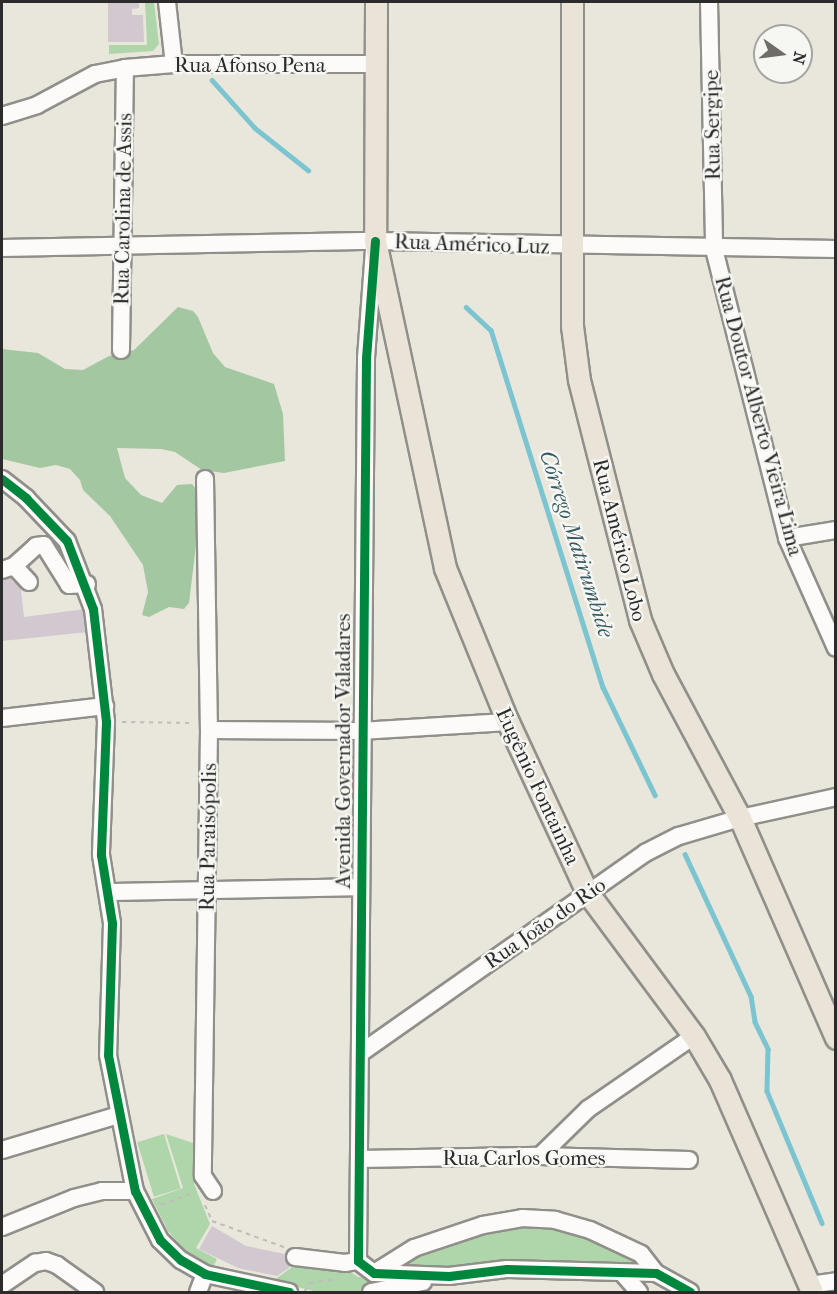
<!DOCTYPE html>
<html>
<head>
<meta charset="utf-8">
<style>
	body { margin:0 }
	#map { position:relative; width:837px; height:1294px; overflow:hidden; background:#e9e7dc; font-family:"IM FELL French Canon",serif }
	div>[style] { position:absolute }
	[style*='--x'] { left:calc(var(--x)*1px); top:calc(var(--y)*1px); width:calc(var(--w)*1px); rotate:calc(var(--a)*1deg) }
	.green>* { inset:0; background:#afd5aa; transform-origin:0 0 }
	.forest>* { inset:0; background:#a2c7a1 }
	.stream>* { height:4.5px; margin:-2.25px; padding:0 2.25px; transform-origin:2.25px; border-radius:2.25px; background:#7bc4d0 }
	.building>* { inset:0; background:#d1c8d0 }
	.path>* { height:2px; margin-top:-1px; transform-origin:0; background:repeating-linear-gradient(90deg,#bebdbb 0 4.5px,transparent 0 9px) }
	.roads { filter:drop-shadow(2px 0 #908f8a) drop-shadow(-2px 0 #908f8a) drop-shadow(0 2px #908f8a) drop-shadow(0 -2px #908f8a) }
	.minor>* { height:16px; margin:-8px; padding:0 8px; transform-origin:8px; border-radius:8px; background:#fcfbfa }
	.major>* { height:21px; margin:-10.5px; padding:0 10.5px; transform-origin:10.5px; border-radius:10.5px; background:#eae3d7 }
	.cycleway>* { height:9px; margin:-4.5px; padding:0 4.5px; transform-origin:4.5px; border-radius:4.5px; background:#00873e }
	span { translate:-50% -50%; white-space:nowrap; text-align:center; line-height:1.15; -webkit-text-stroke:5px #f6f6f2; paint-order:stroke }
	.street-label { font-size:21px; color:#2b2b2b }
	.water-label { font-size:22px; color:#375b63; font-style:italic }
	.frame { position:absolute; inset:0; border:3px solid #2b2b2b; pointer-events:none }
	.north { position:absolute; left:753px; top:24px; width:60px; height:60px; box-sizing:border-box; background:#f6f6f2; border:2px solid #a5a5a2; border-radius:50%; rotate:104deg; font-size:16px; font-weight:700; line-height:24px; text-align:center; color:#2b2b2b }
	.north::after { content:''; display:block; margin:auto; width:21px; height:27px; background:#6e6d69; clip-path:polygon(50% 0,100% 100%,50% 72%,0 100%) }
</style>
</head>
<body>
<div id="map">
	<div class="green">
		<i style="clip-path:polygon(145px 2px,154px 2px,159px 44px,153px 51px,109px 54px,109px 45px,147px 45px)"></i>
		<i style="left:164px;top:1134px;width:57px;height:28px;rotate:73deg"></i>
		<i style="clip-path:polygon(166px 1134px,193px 1143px,194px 1184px,210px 1224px,196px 1248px,217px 1259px,213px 1267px,189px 1255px,168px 1231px,152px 1199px,183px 1188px)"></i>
		<i style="clip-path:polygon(554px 1222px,640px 1257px,638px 1272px,508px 1263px,385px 1271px,415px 1250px,483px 1228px)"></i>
		<i style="clip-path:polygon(296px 1264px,346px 1269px,358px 1277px,387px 1279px,387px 1285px,354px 1292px,318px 1292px,273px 1281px)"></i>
	</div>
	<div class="forest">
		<i style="clip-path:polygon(178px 307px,193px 311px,198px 317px,213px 353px,225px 367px,274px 384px,283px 414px,285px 461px,224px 473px,202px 470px,175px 452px,161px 449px,117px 448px,125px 478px,141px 495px,162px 503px,177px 485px,192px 484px,196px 489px,198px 529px,189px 603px,184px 609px,169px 607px,149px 617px,142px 615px,148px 592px,143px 565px,110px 516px,83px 490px,80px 480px,70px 469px,56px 465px,40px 468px,2px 459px,2px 349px,38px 353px,65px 369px,83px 370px,109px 356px,134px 350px)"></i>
	</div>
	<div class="stream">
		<i style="--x:212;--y:80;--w:64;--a:48.1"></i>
		<i style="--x:255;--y:128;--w:68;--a:38.4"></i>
		<i style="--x:466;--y:307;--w:34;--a:43"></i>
		<i style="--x:491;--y:330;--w:374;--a:72.6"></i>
		<i style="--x:603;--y:687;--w:120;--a:64.3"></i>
		<i style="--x:685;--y:854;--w:157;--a:65.1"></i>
		<i style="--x:751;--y:996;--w:26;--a:81"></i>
		<i style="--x:755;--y:1022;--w:30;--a:64"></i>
		<i style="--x:768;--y:1049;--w:42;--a:91.4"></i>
		<i style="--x:767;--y:1091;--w:143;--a:67.4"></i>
	</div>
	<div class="building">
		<i style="clip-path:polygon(108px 2px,139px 2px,139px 8px,132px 9px,132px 15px,143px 15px,144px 42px,108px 42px)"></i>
		<i style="clip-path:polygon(12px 578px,12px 582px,20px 581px,24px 617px,85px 609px,88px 632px,2px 641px,2px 579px)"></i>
		<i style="clip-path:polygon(212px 1226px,246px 1246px,290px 1255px,289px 1268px,277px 1276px,238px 1268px,199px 1249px)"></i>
	</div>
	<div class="path">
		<i style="--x:122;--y:722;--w:72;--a:0.8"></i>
		<i style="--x:161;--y:1205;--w:36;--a:-21"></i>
		<i style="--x:205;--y:1205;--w:17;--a:66"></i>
		<i style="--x:212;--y:1221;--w:77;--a:19.9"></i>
		<i style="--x:304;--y:1292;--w:11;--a:-56"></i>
		<i style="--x:310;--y:1283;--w:28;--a:-8"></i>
	</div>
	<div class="roads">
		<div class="minor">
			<i style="--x:167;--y:2;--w:62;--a:83.6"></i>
			<i style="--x:709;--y:2;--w:247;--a:88.8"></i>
			<i style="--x:714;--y:249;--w:298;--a:75.8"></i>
			<i style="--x:787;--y:538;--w:120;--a:66"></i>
			<i style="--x:2;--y:116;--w:37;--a:-17"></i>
			<i style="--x:37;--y:105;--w:66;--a:-28.1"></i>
			<i style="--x:95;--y:74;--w:31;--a:-11"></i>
			<i style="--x:125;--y:68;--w:49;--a:-4.7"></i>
			<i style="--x:174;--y:64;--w:202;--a:0"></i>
			<i style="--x:2;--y:248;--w:373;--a:-1.1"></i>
			<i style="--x:375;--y:241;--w:461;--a:1"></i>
			<i style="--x:121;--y:350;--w:282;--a:-89.2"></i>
			<i style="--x:2;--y:479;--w:31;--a:38"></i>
			<i style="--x:26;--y:498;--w:59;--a:46.4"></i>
			<i style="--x:67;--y:541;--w:73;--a:69.1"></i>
			<i style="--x:93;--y:609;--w:114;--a:83.4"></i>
			<i style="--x:106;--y:722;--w:133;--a:92.2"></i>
			<i style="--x:101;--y:855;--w:69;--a:80.8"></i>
			<i style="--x:112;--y:923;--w:132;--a:91.7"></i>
			<i style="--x:108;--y:1055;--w:139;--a:78.8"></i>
			<i style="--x:135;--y:1191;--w:55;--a:63"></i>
			<i style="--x:160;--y:1240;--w:29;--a:44"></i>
			<i style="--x:181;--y:1260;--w:28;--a:30"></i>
			<i style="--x:205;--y:1274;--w:86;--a:12.1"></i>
			<i style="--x:205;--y:479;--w:251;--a:89.1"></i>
			<i style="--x:209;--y:730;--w:446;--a:90.8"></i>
			<i style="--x:203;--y:1176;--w:18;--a:56"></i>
			<i style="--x:787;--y:538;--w:50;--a:-9.3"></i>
			<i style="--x:14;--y:566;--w:22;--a:47"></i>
			<i style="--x:2;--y:570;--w:13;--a:-18"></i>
			<i style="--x:14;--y:566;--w:30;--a:-42"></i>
			<i style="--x:36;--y:546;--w:8;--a:-7"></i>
			<i style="--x:44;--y:545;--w:47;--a:58"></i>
			<i style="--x:69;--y:585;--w:18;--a:-3"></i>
			<i style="--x:2;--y:718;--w:104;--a:-6.6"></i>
			<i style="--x:209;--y:730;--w:151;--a:0.4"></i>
			<i style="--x:360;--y:731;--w:148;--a:-3.5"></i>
			<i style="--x:108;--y:892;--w:251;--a:-1.1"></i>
			<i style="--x:362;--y:1052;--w:346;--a:-35.1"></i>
			<i style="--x:645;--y:853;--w:38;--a:-27"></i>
			<i style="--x:679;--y:836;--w:64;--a:-16.4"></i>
			<i style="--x:740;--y:818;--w:98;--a:-12.3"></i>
			<i style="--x:2;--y:1150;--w:122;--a:-16.7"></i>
			<i style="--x:540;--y:1156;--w:67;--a:-44.4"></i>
			<i style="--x:588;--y:1109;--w:129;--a:-34.6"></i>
			<i style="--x:360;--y:1159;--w:180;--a:-1"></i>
			<i style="--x:540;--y:1156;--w:149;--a:1.5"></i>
			<i style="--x:2;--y:1227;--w:78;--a:-21.9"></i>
			<i style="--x:74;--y:1198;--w:29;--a:-14"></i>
			<i style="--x:102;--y:1191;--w:33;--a:0"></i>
			<i style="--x:295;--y:1257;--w:50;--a:6.8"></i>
			<i style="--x:345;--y:1263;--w:13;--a:-9"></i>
			<i style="--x:358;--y:1261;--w:903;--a:-89.49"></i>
			<i style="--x:366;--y:358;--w:110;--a:-85.8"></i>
			<i style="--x:358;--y:1261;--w:20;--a:37"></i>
			<i style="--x:374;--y:1273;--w:75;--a:2.3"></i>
			<i style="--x:449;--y:1276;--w:58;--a:-6.9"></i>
			<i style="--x:507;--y:1269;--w:149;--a:1.5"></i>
			<i style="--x:656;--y:1273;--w:39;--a:29"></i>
			<i style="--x:374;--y:1273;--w:47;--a:-32"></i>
			<i style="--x:414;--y:1248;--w:73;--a:-18.4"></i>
			<i style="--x:483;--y:1225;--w:40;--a:-10"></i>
			<i style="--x:522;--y:1218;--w:33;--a:3"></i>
			<i style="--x:555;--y:1220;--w:36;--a:16"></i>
			<i style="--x:590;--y:1230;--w:56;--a:25.2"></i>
			<i style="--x:641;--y:1254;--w:24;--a:52"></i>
			<i style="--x:624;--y:1275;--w:23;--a:49"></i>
			<i style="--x:2;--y:1285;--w:40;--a:-34"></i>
			<i style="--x:35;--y:1263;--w:11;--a:-10"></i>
			<i style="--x:46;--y:1261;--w:12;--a:20"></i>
			<i style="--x:57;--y:1265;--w:47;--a:35.4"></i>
			<i style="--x:809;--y:1285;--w:27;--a:-8"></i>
			<i style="--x:198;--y:1292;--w:19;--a:-69"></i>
			<i style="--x:371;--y:1292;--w:53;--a:-10.9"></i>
		</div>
		<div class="major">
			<i style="--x:376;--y:2;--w:239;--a:90.2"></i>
			<i style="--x:375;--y:241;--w:334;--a:77.9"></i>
			<i style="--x:445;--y:568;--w:166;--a:67.8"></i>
			<i style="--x:508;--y:722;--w:187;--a:65.1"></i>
			<i style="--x:587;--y:892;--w:179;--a:53.4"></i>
			<i style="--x:694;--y:1036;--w:51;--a:59.4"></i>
			<i style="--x:720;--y:1080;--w:231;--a:66.5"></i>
			<i style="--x:572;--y:2;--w:324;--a:90"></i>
			<i style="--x:572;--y:326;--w:54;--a:82.6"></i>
			<i style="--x:579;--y:380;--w:248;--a:75.7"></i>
			<i style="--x:640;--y:620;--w:59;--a:66.9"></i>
			<i style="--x:663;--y:674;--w:163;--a:61.9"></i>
			<i style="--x:740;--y:818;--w:240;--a:66.4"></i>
		</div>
	</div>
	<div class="cycleway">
		<i style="--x:375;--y:241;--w:117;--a:94.4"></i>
		<i style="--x:366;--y:358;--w:903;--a:90.51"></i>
		<i style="--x:358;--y:1261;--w:20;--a:37"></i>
		<i style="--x:374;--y:1273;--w:75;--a:2.3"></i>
		<i style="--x:449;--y:1276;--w:58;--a:-6.9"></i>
		<i style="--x:507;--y:1269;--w:149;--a:1.5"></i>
		<i style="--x:656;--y:1273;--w:39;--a:29"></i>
		<i style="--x:2;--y:479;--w:31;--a:38"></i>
		<i style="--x:26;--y:498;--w:59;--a:46.4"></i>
		<i style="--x:67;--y:541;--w:73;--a:69.1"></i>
		<i style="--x:93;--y:609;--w:114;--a:83.4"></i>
		<i style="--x:106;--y:722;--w:133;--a:92.2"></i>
		<i style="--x:101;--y:855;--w:69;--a:80.8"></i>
		<i style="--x:112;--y:923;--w:132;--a:91.7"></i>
		<i style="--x:108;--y:1055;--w:139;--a:78.8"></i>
		<i style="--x:135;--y:1191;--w:55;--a:63"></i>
		<i style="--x:160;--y:1240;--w:29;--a:44"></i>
		<i style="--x:181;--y:1260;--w:28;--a:30"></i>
		<i style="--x:205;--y:1274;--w:86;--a:12.1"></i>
	</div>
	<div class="street-label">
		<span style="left:250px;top:65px">Rua Afonso Pena</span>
		<span style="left:712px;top:125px;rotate:-91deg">Rua Sergipe</span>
		<span style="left:123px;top:209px;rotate:-89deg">Rua Carolina de Assis</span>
		<span style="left:472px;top:244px;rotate:2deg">Rua Américo Luz</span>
		<span style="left:759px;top:416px;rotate:75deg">Rua Doutor Alberto Vieira Lima</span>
		<span style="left:620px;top:540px;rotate:76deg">Rua Américo Lobo</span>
		<span style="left:343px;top:751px;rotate:-90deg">Avenida Governador Valadares</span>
		<span style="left:538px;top:786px;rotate:65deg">Eugênio Fontainha</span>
		<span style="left:208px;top:837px;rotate:-89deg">Rua Paraisópolis</span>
		<span style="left:545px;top:923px;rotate:-35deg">Rua João do Rio</span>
		<span style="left:524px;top:1158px">Rua Carlos Gomes</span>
	</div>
	<div class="water-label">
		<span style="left:576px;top:544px;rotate:72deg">Córrego Matirumbide</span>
	</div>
	<div class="frame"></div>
	<div class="north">N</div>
</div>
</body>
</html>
